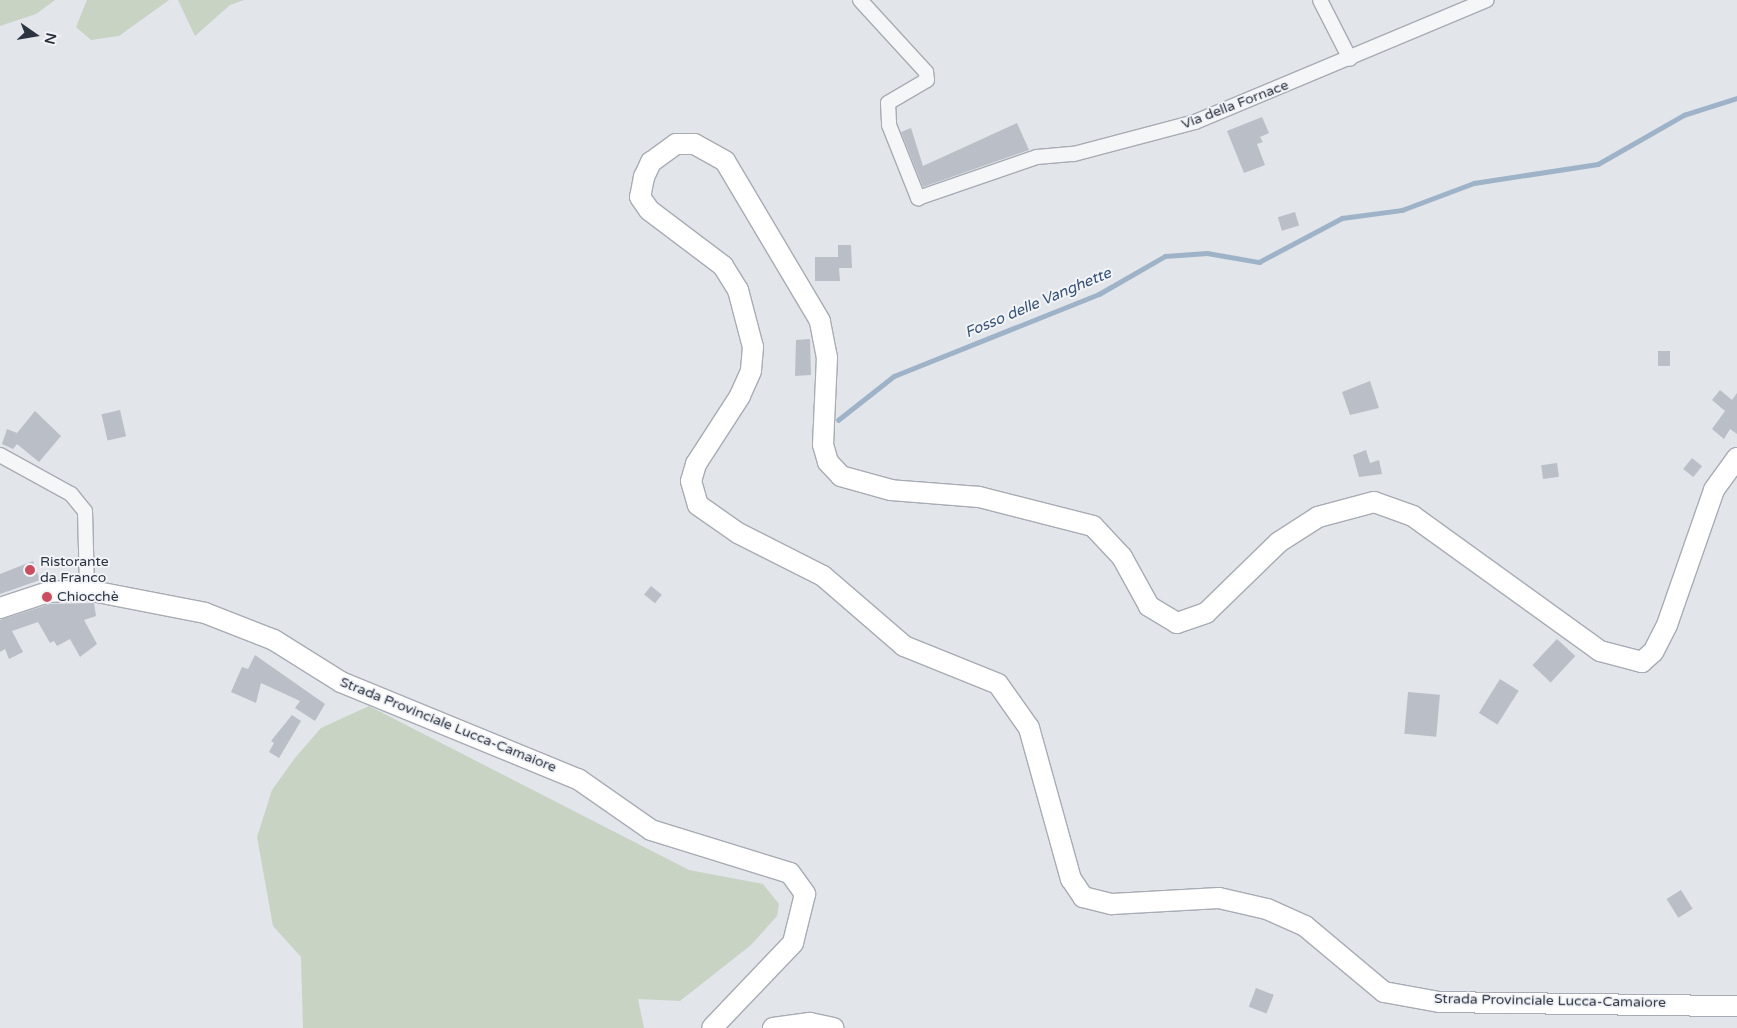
<!DOCTYPE html>
<html>
<head>
<meta charset="utf-8">
<style>
	body { margin:0 }
	#map { position:relative; width:1737px; height:1028px; overflow:hidden; background:#e2e5ea; font-family:"Varela Round",sans-serif }
	div>[style] { position:absolute }
	[style*='--x'] { left:calc(var(--x)*1px); top:calc(var(--y)*1px); width:calc(var(--w)*1px); rotate:calc(var(--a)*1deg) }
	.green>* { inset:0; background:#c8d3c4 }
	.stream>* { height:4.5px; margin:-2.25px; padding:0 2.25px; transform-origin:2.25px; border-radius:2.25px; background:#9fb3c8 }
	.building>* { inset:0; background:#babec6; transform-origin:0 0 }
	.roads { filter:drop-shadow(1px 0 #a7acb4) drop-shadow(-1px 0 #a7acb4) drop-shadow(0 1px #a7acb4) drop-shadow(0 -1px #a7acb4) }
	.street>* { height:14px; margin:-7px; padding:0 7px; transform-origin:7px; border-radius:7px; background:#f5f6f8 }
	.secondary>* { height:20px; margin:-10px; padding:0 10px; transform-origin:10px; border-radius:10px; background:#fff }
	.dots>* { width:14px; height:14px; translate:-50% -50%; box-sizing:border-box; border:2px solid #f2f4f7; border-radius:50% }
	span { translate:-50% -50%; white-space:nowrap; text-align:center; line-height:1.15; -webkit-text-stroke:4px #f2f4f7; paint-order:stroke }
	.street-label { font-size:14px; color:#2b3341 }
	.poi-label { font-size:14px; color:#2b3341 }
	.left { translate:0 -50%; text-align:left }
	.water-label { font-size:15px; color:#375273; font-style:italic }
	.north { position:absolute; left:10px; top:10px; width:50px; height:50px; -webkit-text-stroke:4px #f2f4f7; paint-order:stroke; rotate:103deg; font-size:14px; font-weight:700; line-height:20px; text-align:center; color:#2b3341 }
	.north::after { content:''; display:block; margin:auto; width:18px; height:22px; background:#2b3341; clip-path:polygon(50% 0,100% 100%,50% 72%,0 100%) }
</style>
</head>
<body>
<div id="map">
	<div class="green">
		<i style="clip-path:polygon(0 0,55px 0,36px 14px,0 26px)"></i>
		<i style="clip-path:polygon(87px 0,169px 0,119px 36px,91px 40px,76px 27px)"></i>
		<i style="clip-path:polygon(178px 0,244px 0,230px 5px,195px 36px)"></i>
		<i style="clip-path:polygon(369px 706px,689px 870px,763px 884px,779px 904px,777px 916px,751px 945px,680px 1001px,638px 999px,644px 1028px,303px 1028px,301px 957px,273px 926px,257px 837px,272px 790px,295px 758px,321px 728px)"></i>
	</div>
	<div class="stream">
		<i style="--x:838;--y:420;--w:71;--a:-38.2"></i>
		<i style="--x:894;--y:376;--w:221;--a:-21.8"></i>
		<i style="--x:1099;--y:294;--w:76;--a:-29.9"></i>
		<i style="--x:1165;--y:256;--w:42;--a:-4.1"></i>
		<i style="--x:1207;--y:253;--w:53;--a:9.8"></i>
		<i style="--x:1259;--y:262;--w:94;--a:-27.9"></i>
		<i style="--x:1342;--y:218;--w:61;--a:-7.6"></i>
		<i style="--x:1402;--y:210;--w:77;--a:-20.6"></i>
		<i style="--x:1474;--y:183;--w:125;--a:-8.7"></i>
		<i style="--x:1598;--y:164;--w:99;--a:-29.7"></i>
		<i style="--x:1684;--y:115;--w:56;--a:-17.8"></i>
	</div>
	<div class="building">
		<i style="clip-path:polygon(1262px 117px,1269px 133px,1260px 137px,1263px 142px,1257px 144px,1265px 165px,1244px 173px,1227px 131px)"></i>
		<i style="clip-path:polygon(1017px 123px,1029px 150px,923px 187px,901px 132px,911px 128px,923px 166px)"></i>
		<i style="left:1295px;top:212px;width:14px;height:18px;rotate:73deg"></i>
		<i style="clip-path:polygon(838px 245px,851px 245px,852px 268px,839px 268px,840px 281px,815px 281px,815px 257px,838px 257px)"></i>
		<i style="clip-path:polygon(810px 339px,811px 375px,795px 376px,796px 340px)"></i>
		<i style="left:1658px;top:351px;width:12px;height:15px"></i>
		<i style="clip-path:polygon(1370px 381px,1379px 408px,1350px 415px,1342px 392px)"></i>
		<i style="clip-path:polygon(1720px 390px,1732px 400px,1737px 393px,1737px 434px,1730px 429px,1724px 439px,1712px 429px,1725px 411px,1712px 400px)"></i>
		<i style="left:120px;top:410px;width:27px;height:19px;rotate:77deg"></i>
		<i style="clip-path:polygon(35px 411px,61px 436px,39px 462px,17px 444px,13px 449px,2px 444px,7px 429px,17px 433px)"></i>
		<i style="clip-path:polygon(1366px 450px,1370px 463px,1379px 460px,1382px 474px,1359px 477px,1353px 455px)"></i>
		<i style="left:1692px;top:458px;width:13px;height:14px;rotate:39deg"></i>
		<i style="left:1557px;top:463px;width:14px;height:16px;rotate:82deg"></i>
		<i style="clip-path:polygon(33px 561px,40px 580px,0 594px,0 574px)"></i>
		<i style="left:651px;top:586px;width:14px;height:11px;rotate:39deg"></i>
		<i style="clip-path:polygon(94px 603px,96px 616px,84px 620px,97px 644px,80px 657px,70px 639px,57px 646px,54px 641px,50px 643px,38px 622px,12px 631px,23px 652px,9px 659px,5px 649px,0 652px,0 620px,50px 604px)"></i>
		<i style="left:1557px;top:639px;width:25px;height:36px;rotate:43deg"></i>
		<i style="clip-path:polygon(255px 655px,325px 704px,315px 721px,295px 708px,300px 701px,261px 683px,256px 703px,231px 692px,242px 667px,248px 669px)"></i>
		<i style="left:1500px;top:679px;width:22px;height:40px;rotate:32deg"></i>
		<i style="left:1408px;top:692px;width:32px;height:42px;rotate:5deg"></i>
		<i style="clip-path:polygon(292px 715px,301px 721px,279px 758px,269px 752px,274px 743px,271px 741px)"></i>
		<i style="left:1681px;top:890px;width:22px;height:17px;rotate:58deg"></i>
		<i style="left:1256px;top:988px;width:19px;height:20px;rotate:21deg"></i>
	</div>
	<div class="roads">
		<div class="street">
			<i style="--x:860;--y:0;--w:98;--a:47.5"></i>
			<i style="--x:926;--y:72;--w:8;--a:83"></i>
			<i style="--x:927;--y:80;--w:45;--a:149.5"></i>
			<i style="--x:888;--y:103;--w:22;--a:87"></i>
			<i style="--x:889;--y:125;--w:79;--a:68.3"></i>
			<i style="--x:918;--y:198;--w:126;--a:-19"></i>
			<i style="--x:1037;--y:157;--w:37;--a:-5"></i>
			<i style="--x:1074;--y:154;--w:125;--a:-14.8"></i>
			<i style="--x:1195;--y:122;--w:316;--a:-22.7"></i>
			<i style="--x:1320;--y:0;--w:66;--a:63"></i>
			<i style="--x:0;--y:455;--w:81;--a:28.8"></i>
			<i style="--x:71;--y:494;--w:22;--a:51"></i>
			<i style="--x:85;--y:511;--w:79;--a:88.5"></i>
		</div>
		<div class="secondary">
			<i style="--x:1737;--y:458;--w:39;--a:126"></i>
			<i style="--x:1714;--y:490;--w:143;--a:109.2"></i>
			<i style="--x:1667;--y:625;--w:30;--a:117"></i>
			<i style="--x:1653;--y:652;--w:15;--a:138"></i>
			<i style="--x:1642;--y:662;--w:43;--a:-165.3"></i>
			<i style="--x:1600;--y:651;--w:231;--a:-144.2"></i>
			<i style="--x:1413;--y:516;--w:41;--a:-160.3"></i>
			<i style="--x:1374;--y:502;--w:58;--a:165"></i>
			<i style="--x:1318;--y:517;--w:46;--a:147.3"></i>
			<i style="--x:1279;--y:542;--w:102;--a:135.8"></i>
			<i style="--x:1206;--y:613;--w:31;--a:161"></i>
			<i style="--x:1177;--y:623;--w:33;--a:-149"></i>
			<i style="--x:1149;--y:606;--w:56;--a:-118.9"></i>
			<i style="--x:1122;--y:557;--w:42;--a:-133.1"></i>
			<i style="--x:1093;--y:526;--w:118;--a:-165.7"></i>
			<i style="--x:979;--y:497;--w:88;--a:-175.5"></i>
			<i style="--x:891;--y:490;--w:52;--a:-164.4"></i>
			<i style="--x:841;--y:476;--w:19;--a:-133"></i>
			<i style="--x:828;--y:462;--w:18;--a:-106"></i>
			<i style="--x:823;--y:445;--w:87;--a:-87.4"></i>
			<i style="--x:827;--y:358;--w:38;--a:-101"></i>
			<i style="--x:820;--y:321;--w:186;--a:-120.7"></i>
			<i style="--x:725;--y:161;--w:35;--a:-151"></i>
			<i style="--x:694;--y:144;--w:18;--a:180"></i>
			<i style="--x:676;--y:144;--w:31;--a:144"></i>
			<i style="--x:651;--y:162;--w:17;--a:115"></i>
			<i style="--x:644;--y:177;--w:20;--a:101"></i>
			<i style="--x:640;--y:197;--w:16;--a:55"></i>
			<i style="--x:649;--y:210;--w:93;--a:37.1"></i>
			<i style="--x:723;--y:266;--w:28;--a:58"></i>
			<i style="--x:738;--y:290;--w:59;--a:75.3"></i>
			<i style="--x:753;--y:347;--w:24;--a:95"></i>
			<i style="--x:751;--y:371;--w:27;--a:114"></i>
			<i style="--x:740;--y:396;--w:81;--a:122.9"></i>
			<i style="--x:696;--y:464;--w:18;--a:106"></i>
			<i style="--x:691;--y:481;--w:25;--a:74"></i>
			<i style="--x:698;--y:505;--w:49;--a:35"></i>
			<i style="--x:738;--y:533;--w:95;--a:26.8"></i>
			<i style="--x:823;--y:576;--w:107;--a:40.8"></i>
			<i style="--x:904;--y:646;--w:101;--a:22"></i>
			<i style="--x:998;--y:684;--w:54;--a:54.8"></i>
			<i style="--x:1029;--y:728;--w:157;--a:74.5"></i>
			<i style="--x:1071;--y:879;--w:22;--a:56"></i>
			<i style="--x:1083;--y:897;--w:30;--a:14"></i>
			<i style="--x:1112;--y:904;--w:107;--a:-3.2"></i>
			<i style="--x:1219;--y:898;--w:49;--a:12.9"></i>
			<i style="--x:1267;--y:909;--w:42;--a:24.1"></i>
			<i style="--x:1305;--y:926;--w:103;--a:39.9"></i>
			<i style="--x:1384;--y:992;--w:56;--a:10.3"></i>
			<i style="--x:1439;--y:1002;--w:298;--a:0.8"></i>
			<i style="--x:0;--y:608;--w:51;--a:-18.4"></i>
			<i style="--x:48;--y:592;--w:39;--a:-3"></i>
			<i style="--x:87;--y:590;--w:120;--a:11"></i>
			<i style="--x:205;--y:613;--w:74;--a:21.4"></i>
			<i style="--x:274;--y:640;--w:79;--a:32.1"></i>
			<i style="--x:341;--y:682;--w:256;--a:22.3"></i>
			<i style="--x:578;--y:779;--w:89;--a:34.9"></i>
			<i style="--x:651;--y:830;--w:145;--a:17.2"></i>
			<i style="--x:790;--y:873;--w:26;--a:54"></i>
			<i style="--x:805;--y:894;--w:50;--a:103.8"></i>
			<i style="--x:793;--y:943;--w:117;--a:133.6"></i>
			<i style="--x:773;--y:1028;--w:37;--a:-8"></i>
			<i style="--x:810;--y:1023;--w:24;--a:12"></i>
		</div>
	</div>
	<div class="dots">
		<i style="left:30px;top:570px;background:#c84e60"></i>
		<i style="left:47px;top:597px;background:#c84e60"></i>
	</div>
	<div class="street-label">
		<span style="left:1235px;top:105px;rotate:-21deg">Via della Fornace</span>
		<span style="left:448px;top:725px;rotate:22deg">Strada Provinciale Lucca-Camaiore</span>
		<span style="left:1550px;top:1001px;rotate:1deg">Strada Provinciale Lucca-Camaiore</span>
	</div>
	<div class="poi-label">
		<span class="left" style="left:40px;top:570px">Ristorante<br>da Franco</span>
		<span class="left" style="left:57px;top:597px">Chiocchè</span>
	</div>
	<div class="water-label">
		<span style="left:1038px;top:303px;rotate:-23deg">Fosso delle Vanghette</span>
	</div>
	<div class="north">N</div>
</div>
</body>
</html>
